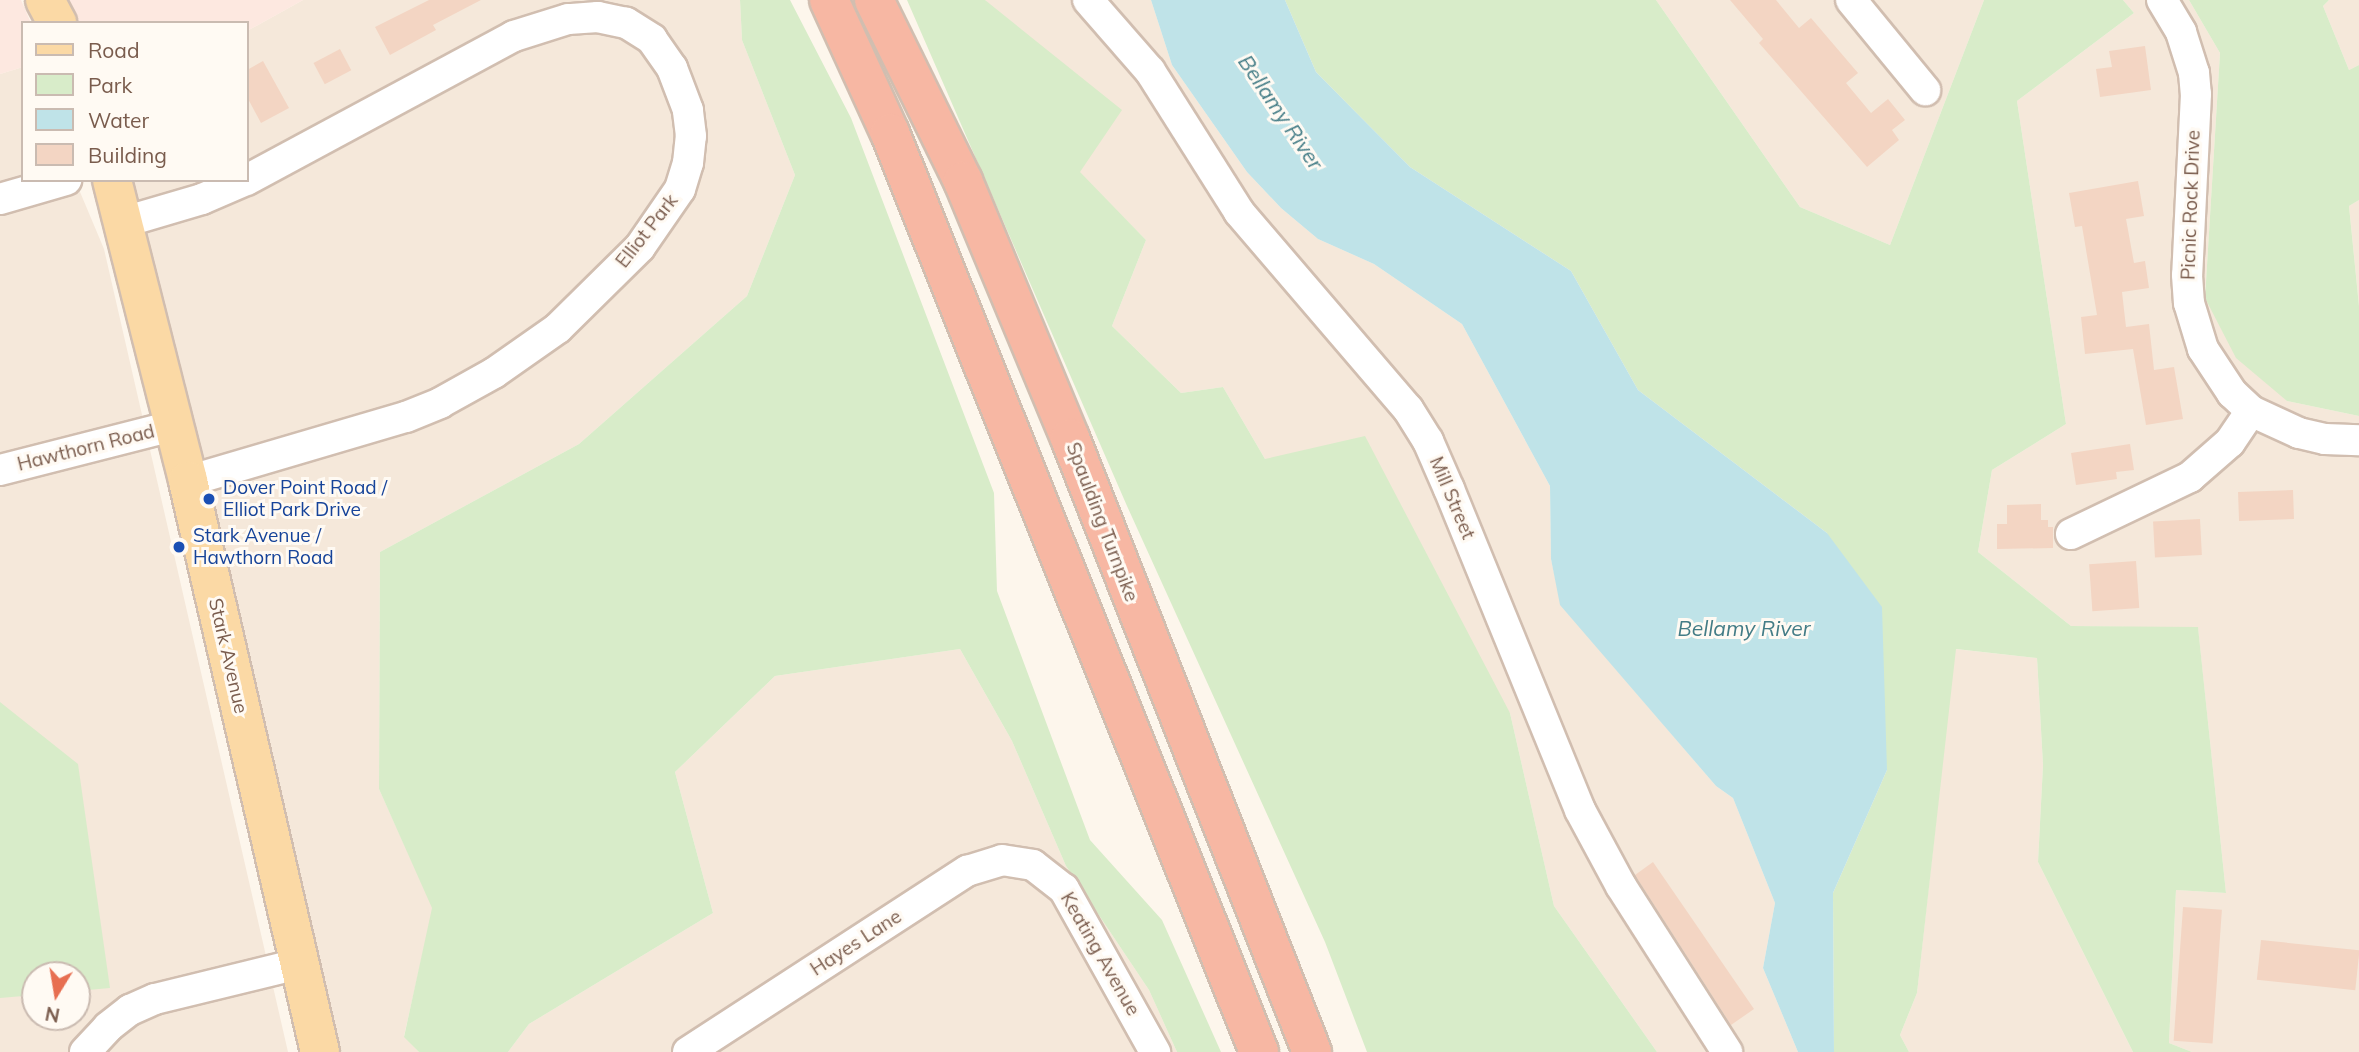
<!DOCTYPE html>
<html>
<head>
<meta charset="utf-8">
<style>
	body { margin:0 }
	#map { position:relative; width:2359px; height:1052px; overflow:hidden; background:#fdf6ec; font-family:Mulish,sans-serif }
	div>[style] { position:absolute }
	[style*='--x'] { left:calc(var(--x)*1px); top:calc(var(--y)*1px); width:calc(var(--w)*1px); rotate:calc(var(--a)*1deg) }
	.residential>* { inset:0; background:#f5e8da }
	.commercial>* { inset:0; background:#fde8e0 }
	.green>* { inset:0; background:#d8ecc9 }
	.water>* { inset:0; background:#bfe3e8 }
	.building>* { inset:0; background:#f3d5c3; transform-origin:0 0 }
	.roads { filter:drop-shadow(2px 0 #d1beb0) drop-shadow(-2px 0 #d1beb0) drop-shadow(0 2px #d1beb0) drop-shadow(0 -2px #d1beb0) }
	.minor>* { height:30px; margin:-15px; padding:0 15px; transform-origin:15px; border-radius:15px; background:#fff }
	.major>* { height:38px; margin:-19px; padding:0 19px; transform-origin:19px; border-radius:19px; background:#fbd9a5 }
	.highway>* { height:38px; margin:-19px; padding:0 19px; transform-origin:19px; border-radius:19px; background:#f7b7a3 }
	.dots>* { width:19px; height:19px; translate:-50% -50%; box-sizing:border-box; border:4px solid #fffaf3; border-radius:50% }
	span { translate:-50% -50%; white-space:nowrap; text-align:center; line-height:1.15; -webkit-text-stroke:6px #fffaf3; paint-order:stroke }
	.street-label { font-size:19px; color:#7a5c4d }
	.transit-label { font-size:19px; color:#164399 }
	.left { translate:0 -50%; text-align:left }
	.water-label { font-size:21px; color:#437c86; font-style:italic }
	.legend { position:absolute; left:21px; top:21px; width:228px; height:161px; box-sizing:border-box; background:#fffaf3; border:2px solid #cabbb1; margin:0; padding:9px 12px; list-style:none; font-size:21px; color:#7a5c4d }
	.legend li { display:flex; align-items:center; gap:14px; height:35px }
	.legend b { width:35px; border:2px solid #cabbb1 }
	.north { position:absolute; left:21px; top:961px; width:70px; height:70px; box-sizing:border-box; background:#fffaf3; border:2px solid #cabbb1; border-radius:50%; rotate:191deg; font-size:19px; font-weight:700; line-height:28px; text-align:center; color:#7a5c4d }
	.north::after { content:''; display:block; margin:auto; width:24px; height:32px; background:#e76f51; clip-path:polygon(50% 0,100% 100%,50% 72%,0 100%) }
</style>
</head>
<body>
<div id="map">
	<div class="residential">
		<i style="clip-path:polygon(303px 0,740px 0,742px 40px,795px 175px,747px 296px,579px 444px,380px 552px,379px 789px,433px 908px,404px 1036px,419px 1052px,339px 1052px,240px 653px,185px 382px,132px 180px,247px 180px,247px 31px)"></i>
		<i style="clip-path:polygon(985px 0,1151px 0,1172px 65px,1247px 172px,1281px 208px,1318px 239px,1374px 264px,1462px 324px,1550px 486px,1551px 559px,1561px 605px,1716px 786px,1733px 798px,1775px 903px,1763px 968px,1798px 1052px,1657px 1052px,1554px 906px,1510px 713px,1265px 459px,1223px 387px,1181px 393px,1112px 326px,1146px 240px,1079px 172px)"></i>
		<i style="clip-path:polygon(1656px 0,1984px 0,1890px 245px,1800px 207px)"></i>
		<i style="clip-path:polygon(2123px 0,2189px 0,2220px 53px,2205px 298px,2287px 401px,2359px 416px,2359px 1052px,2192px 1052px,2169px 1043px,2176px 890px,2226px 893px,2198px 628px,2071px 626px,1978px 552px,1992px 470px,2066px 424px,2017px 101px,2134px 13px)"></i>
		<i style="clip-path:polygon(2329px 0,2359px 0,2359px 65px,2349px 70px,2323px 6px)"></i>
		<i style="clip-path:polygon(evenodd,23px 67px,23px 180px,75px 180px,104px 249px,288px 1052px,0 1052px,0 74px,23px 67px,35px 975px,77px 975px,77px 1017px,35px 1017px,35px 975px)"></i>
		<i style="clip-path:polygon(2359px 200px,2359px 306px,2349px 206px)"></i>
		<i style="clip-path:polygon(960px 649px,1012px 741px,1066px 866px,1149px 990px,1177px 1052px,508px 1052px,529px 1024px,713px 913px,675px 772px,775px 676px)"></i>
		<i style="clip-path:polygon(1955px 649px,2037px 658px,2043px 765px,2038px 862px,2133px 1052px,1909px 1052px,1900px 1035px,1917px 993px)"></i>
	</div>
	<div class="commercial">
		<i style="clip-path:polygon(0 0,21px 0,31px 23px,23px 23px,23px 67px,0 74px)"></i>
		<i style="clip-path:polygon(68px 0,303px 0,247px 31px,247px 23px,78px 23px)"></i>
	</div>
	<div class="green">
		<i style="clip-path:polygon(740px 0,790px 0,851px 118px,994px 493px,997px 591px,1090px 840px,1162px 920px,1221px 1052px,1177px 1052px,1149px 990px,1066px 866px,1012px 741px,960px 649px,775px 676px,675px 772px,713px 913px,529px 1024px,508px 1052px,419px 1052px,404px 1037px,432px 908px,379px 789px,380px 552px,579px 444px,747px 296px,795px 175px,742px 40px)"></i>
		<i style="clip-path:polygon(907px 0,985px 0,1122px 110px,1080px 172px,1146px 240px,1112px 326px,1181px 393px,1223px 387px,1265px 459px,1365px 436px,1510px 713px,1554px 906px,1657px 1052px,1367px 1052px,1325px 942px,1127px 506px)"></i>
		<i style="clip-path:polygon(1285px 0,1656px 0,1800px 207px,1890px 245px,1984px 0,2123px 0,2134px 13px,2017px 101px,2066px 424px,1992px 470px,1978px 552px,2071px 626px,2198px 627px,2226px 893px,2176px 890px,2169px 1043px,2192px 1052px,2133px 1052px,2038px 862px,2043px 765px,2037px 658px,1956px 649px,1917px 993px,1900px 1035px,1909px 1052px,1834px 1052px,1833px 893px,1887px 770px,1827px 533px,1638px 390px,1571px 271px,1410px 167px,1316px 72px)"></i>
		<i style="clip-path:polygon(2189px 0,2329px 0,2323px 6px,2349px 70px,2359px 65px,2359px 200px,2349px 206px,2359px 306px,2359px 416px,2287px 401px,2236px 358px,2205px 298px,2220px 53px)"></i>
		<i style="clip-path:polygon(0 702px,78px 764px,110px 988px,77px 991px,77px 975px,35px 975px,35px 995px,0 998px)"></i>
	</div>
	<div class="water">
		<i style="clip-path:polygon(1151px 0,1285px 0,1316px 72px,1410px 167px,1571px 271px,1638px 390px,1827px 533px,1882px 607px,1887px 770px,1833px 893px,1834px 1052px,1798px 1052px,1763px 968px,1775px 903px,1733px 798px,1716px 786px,1560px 605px,1551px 559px,1550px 486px,1462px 324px,1374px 264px,1318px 239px,1281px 208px,1247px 172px,1172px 65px)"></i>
	</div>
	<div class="building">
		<i style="clip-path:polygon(429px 0,481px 0,433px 25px,436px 30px,390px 55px,375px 27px)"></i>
		<i style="clip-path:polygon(1730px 0,1776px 0,1799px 28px,1811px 18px,1858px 73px,1846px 83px,1871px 113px,1888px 99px,1905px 120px,1892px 130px,1899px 140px,1867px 167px,1759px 43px,1763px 39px)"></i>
		<i style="clip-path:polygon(2145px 46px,2151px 90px,2100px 97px,2096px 69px,2112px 67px,2109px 51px)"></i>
		<i style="left:340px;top:49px;width:24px;height:30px;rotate:62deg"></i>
		<i style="clip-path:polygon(263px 61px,289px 108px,261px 123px,247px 97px,247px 70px)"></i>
		<i style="clip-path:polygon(2138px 181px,2144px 216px,2126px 219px,2134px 263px,2145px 261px,2149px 288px,2122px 292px,2126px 327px,2149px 324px,2154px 370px,2174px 367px,2183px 419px,2146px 425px,2133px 349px,2085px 354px,2081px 317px,2097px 315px,2082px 226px,2075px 227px,2069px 193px)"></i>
		<i style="clip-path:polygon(2130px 444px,2134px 470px,2116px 472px,2117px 479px,2076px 485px,2071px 453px)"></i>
		<i style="left:2293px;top:490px;width:29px;height:55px;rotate:88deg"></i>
		<i style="clip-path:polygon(2041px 504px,2041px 520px,2048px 520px,2048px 527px,2053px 527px,2053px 548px,1997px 549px,1997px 524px,2007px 524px,2007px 505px)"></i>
		<i style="left:2200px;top:519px;width:36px;height:47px;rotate:87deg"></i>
		<i style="left:2136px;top:561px;width:47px;height:47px;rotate:86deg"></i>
		<i style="clip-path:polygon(1653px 862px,1754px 1009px,1731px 1025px,1635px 875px)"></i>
		<i style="left:2183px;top:907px;width:39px;height:134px;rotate:4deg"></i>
		<i style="left:2261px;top:940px;width:99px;height:40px;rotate:6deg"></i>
	</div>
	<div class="roads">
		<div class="minor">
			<i style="--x:1088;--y:0;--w:94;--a:48.9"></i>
			<i style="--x:1150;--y:71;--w:167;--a:57.7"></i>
			<i style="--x:1239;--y:212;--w:260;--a:49.4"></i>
			<i style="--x:1408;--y:409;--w:38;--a:58"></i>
			<i style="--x:1428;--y:441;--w:52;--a:66.4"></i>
			<i style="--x:1449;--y:489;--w:347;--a:67.8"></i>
			<i style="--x:1580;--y:810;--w:86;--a:61.7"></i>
			<i style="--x:1621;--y:886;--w:197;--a:57.4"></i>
			<i style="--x:1851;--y:0;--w:117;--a:50.6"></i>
			<i style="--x:2162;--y:0;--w:37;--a:59"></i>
			<i style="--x:2181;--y:32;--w:43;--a:72.4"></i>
			<i style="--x:2194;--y:73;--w:21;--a:85"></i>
			<i style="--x:2196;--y:94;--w:181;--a:92.8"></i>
			<i style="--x:2187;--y:275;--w:28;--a:86"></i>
			<i style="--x:2189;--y:303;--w:48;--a:73.1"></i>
			<i style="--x:2203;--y:349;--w:53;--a:56.6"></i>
			<i style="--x:2232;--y:393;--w:26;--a:43"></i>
			<i style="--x:2251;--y:411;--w:53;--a:24.6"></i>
			<i style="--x:2299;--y:433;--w:27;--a:13"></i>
			<i style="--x:2325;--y:439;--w:34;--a:2"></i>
			<i style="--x:0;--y:199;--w:69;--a:-16.1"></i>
			<i style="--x:124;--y:222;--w:81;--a:-16.4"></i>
			<i style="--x:202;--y:199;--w:48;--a:-23.4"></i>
			<i style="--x:0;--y:470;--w:179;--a:-14.3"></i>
			<i style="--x:188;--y:481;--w:227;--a:-16.4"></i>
			<i style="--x:406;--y:417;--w:37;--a:-22"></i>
			<i style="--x:440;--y:403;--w:62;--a:-29.1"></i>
			<i style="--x:494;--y:373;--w:78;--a:-35.1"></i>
			<i style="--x:558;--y:328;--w:115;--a:-44.6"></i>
			<i style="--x:640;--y:247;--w:70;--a:-55.4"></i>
			<i style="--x:680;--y:189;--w:27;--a:-73"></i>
			<i style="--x:688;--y:163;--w:27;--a:-84"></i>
			<i style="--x:691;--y:136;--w:26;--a:-97"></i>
			<i style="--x:688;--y:110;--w:45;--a:-110.9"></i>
			<i style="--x:672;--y:68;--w:35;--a:-125"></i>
			<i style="--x:652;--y:39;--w:31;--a:-148"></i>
			<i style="--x:626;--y:23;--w:29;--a:-168"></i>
			<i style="--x:598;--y:17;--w:30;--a:176"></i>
			<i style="--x:568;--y:19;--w:57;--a:162.5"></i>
			<i style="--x:514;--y:36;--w:303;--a:151.7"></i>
			<i style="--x:2071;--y:534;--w:132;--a:-25.6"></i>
			<i style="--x:2190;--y:477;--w:53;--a:-41.2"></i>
			<i style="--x:2230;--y:442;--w:37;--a:-56"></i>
			<i style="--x:85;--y:1052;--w:34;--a:-47"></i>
			<i style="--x:108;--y:1027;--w:28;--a:-38"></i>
			<i style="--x:130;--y:1010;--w:27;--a:-24"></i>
			<i style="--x:155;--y:999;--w:148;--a:-13.7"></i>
			<i style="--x:688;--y:1052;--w:333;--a:-33"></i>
			<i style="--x:967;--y:871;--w:37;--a:-17"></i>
			<i style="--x:1002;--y:860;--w:31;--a:9"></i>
			<i style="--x:1033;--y:865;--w:39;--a:38"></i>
			<i style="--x:1064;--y:889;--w:187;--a:60.8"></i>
		</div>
		<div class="major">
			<i style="--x:45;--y:0;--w:26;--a:62"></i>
			<i style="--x:112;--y:180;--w:310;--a:75.8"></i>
			<i style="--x:188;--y:481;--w:586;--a:76.98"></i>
		</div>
		<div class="highway">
			<i style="--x:829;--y:0;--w:146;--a:65.4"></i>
			<i style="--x:890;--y:133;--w:990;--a:68.12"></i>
			<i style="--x:874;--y:0;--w:202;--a:63.8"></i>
			<i style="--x:963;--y:181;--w:278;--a:67.4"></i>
			<i style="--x:1070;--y:438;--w:660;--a:68.49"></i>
		</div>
	</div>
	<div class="dots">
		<i style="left:209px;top:499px;background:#1a4fb4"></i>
		<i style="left:179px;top:547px;background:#1a4fb4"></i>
	</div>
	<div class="street-label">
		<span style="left:2191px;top:205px;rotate:-88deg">Picnic Rock Drive</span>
		<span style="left:647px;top:231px;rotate:-52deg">Elliot Park</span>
		<span style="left:86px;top:448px;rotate:-14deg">Hawthorn Road</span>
		<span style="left:1452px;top:498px;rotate:67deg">Mill Street</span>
		<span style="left:1102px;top:522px;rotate:69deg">Spaulding Turnpike</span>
		<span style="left:228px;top:656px;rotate:77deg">Stark Avenue</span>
		<span style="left:856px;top:943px;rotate:-33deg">Hayes Lane</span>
		<span style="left:1100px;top:954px;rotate:60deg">Keating Avenue</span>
	</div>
	<div class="transit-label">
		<span class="left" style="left:223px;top:499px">Dover Point Road /<br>Elliot Park Drive</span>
		<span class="left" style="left:193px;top:547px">Stark Avenue /<br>Hawthorn Road</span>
	</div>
	<div class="water-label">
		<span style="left:1281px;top:112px;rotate:56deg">Bellamy River</span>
		<span style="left:1744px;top:628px">Bellamy River</span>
	</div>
	<ul class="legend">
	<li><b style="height:9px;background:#fbd9a5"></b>Road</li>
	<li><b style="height:19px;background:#d8ecc9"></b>Park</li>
	<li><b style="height:19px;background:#bfe3e8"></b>Water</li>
	<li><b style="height:19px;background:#f3d5c3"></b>Building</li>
	</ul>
	<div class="north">N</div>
</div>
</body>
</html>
